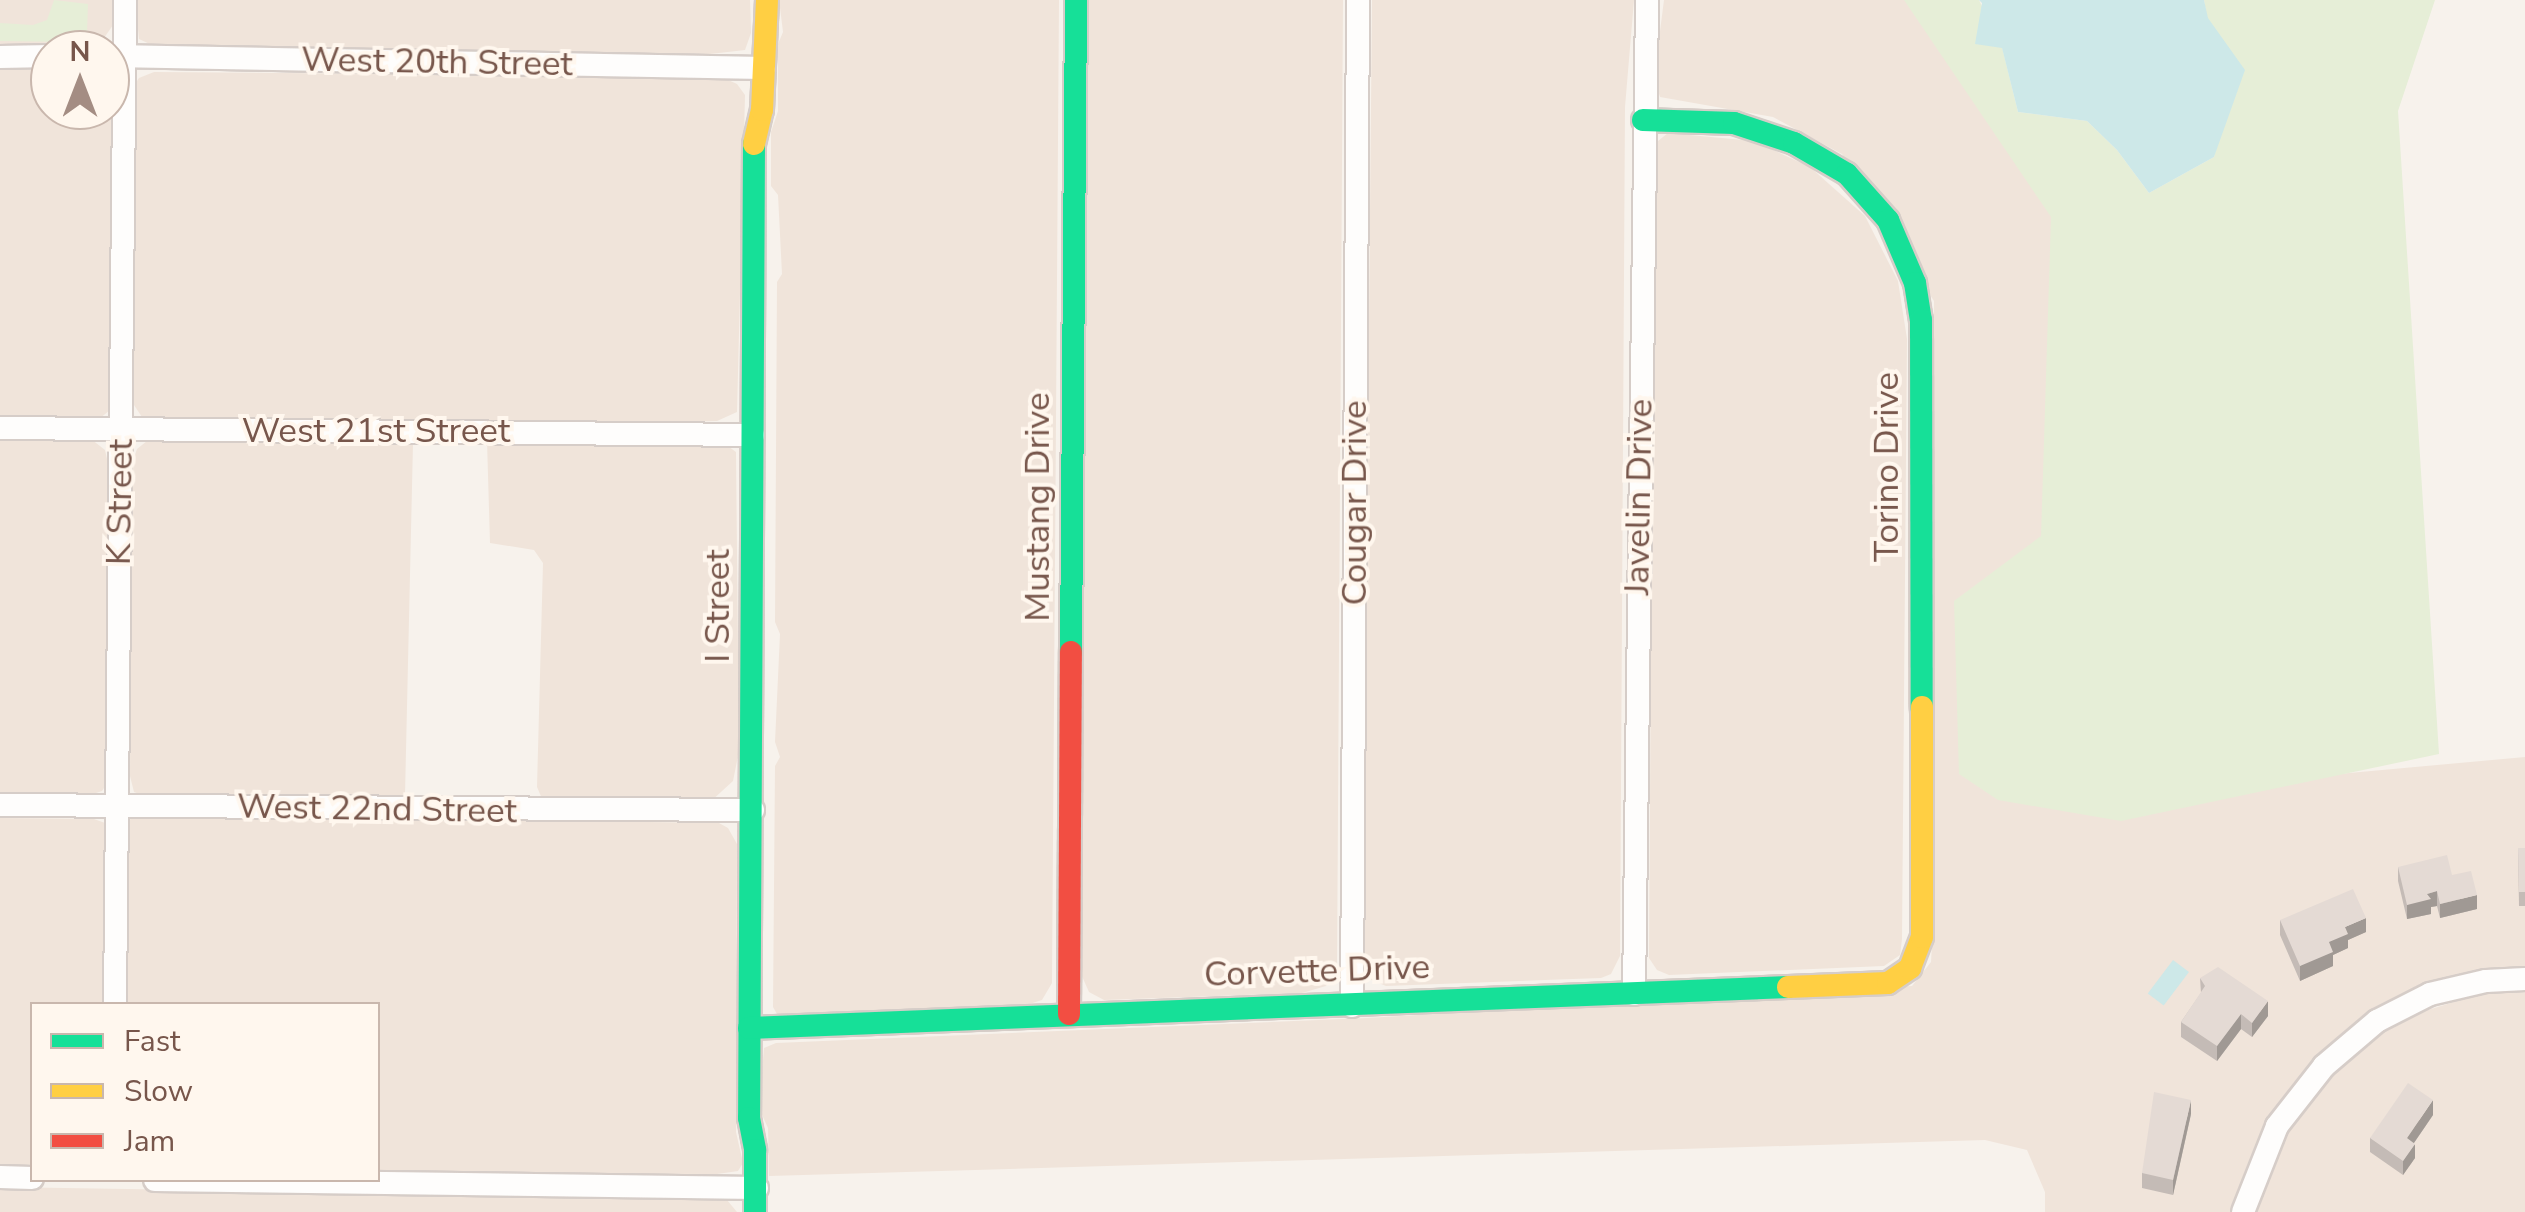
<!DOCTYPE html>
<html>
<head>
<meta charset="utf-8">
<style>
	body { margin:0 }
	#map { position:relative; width:2525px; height:1212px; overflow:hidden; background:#f7f2ec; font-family:"Nunito Sans",sans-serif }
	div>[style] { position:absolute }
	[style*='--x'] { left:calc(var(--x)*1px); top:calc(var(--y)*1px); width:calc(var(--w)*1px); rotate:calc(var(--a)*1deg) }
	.residential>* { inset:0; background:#f0e4da }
	.green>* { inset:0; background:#e6eed7 }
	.water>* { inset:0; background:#cde8e8; transform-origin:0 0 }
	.roads { filter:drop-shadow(2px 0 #d6cdc8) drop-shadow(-2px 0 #d6cdc8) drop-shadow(0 2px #d6cdc8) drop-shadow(0 -2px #d6cdc8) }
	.street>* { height:22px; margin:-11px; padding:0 11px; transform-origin:11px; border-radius:11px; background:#fefdfc }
	.fast>* { height:22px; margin:-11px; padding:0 11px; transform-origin:11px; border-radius:11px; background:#16e098 }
	.slow>* { height:22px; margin:-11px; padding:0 11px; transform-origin:11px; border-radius:11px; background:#ffcf43 }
	.jam>* { height:22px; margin:-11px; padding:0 11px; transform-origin:11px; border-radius:11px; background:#f24e42 }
	.wall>* { inset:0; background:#c4bbb6 }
	.shaded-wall>* { inset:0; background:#a09994 }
	.building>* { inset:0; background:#e4dad4 }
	span { translate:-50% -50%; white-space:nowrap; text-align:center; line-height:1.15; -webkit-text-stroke:8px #fff7ee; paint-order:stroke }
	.street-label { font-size:35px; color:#77564b }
	.legend { position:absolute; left:30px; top:1002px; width:350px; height:180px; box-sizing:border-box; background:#fff7ee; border:2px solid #c9b7ad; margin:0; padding:12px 18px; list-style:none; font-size:30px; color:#77564b }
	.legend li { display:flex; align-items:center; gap:20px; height:50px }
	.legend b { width:50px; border:2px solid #c9b7ad }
	.north { position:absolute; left:30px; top:30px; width:100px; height:100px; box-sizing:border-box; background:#fff7ee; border:2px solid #c9b7ad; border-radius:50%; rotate:0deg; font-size:28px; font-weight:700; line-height:40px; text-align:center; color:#77564b }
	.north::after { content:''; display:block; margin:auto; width:35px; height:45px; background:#a48d83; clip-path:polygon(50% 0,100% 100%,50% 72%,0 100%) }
</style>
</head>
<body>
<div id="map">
	<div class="residential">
		<i style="clip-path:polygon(0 0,113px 0,113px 25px,104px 38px,86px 46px,0 45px)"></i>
		<i style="clip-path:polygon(135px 0,750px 0,751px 33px,745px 50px,710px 54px,154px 46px,139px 39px)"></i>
		<i style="clip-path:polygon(779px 0,1059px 0,1052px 983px,1042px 1000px,1023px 1006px,777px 1014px,773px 1007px,775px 766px,780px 757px,775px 742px,780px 634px,775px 622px,777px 282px,782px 274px,778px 195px,771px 186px,771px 132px,778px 111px,778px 44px,783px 32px)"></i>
		<i style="clip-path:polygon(1087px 0,1343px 0,1337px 973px,1326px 986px,1302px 993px,1104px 1000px,1089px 992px,1081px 974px)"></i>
		<i style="clip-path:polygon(1372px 0,1634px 0,1625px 107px,1620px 956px,1611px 974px,1601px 978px,1386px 986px,1369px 979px,1363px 956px)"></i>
		<i style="clip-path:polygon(1664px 0,1936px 0,2081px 211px,2250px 782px,2525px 757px,2525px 971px,2433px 981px,2376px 1011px,2311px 1064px,2263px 1132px,2236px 1212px,2045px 1212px,2045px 1192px,2027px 1150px,1985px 1140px,769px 1176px,768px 1128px,759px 1108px,764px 1048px,776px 1043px,1367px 1018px,1912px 986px,1931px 962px,1934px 908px,1934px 301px,1842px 154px,1773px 117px,1660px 97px,1654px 78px)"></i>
		<i style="clip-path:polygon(0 70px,50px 70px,50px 110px,110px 110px,112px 89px,113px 359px,110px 410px,99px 419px,0 420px)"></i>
		<i style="clip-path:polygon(154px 72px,644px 76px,726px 79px,737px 84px,745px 95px,737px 412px,717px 421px,623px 423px,159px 422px,142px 417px,134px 405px,132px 382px,133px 87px,139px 78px)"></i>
		<i style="clip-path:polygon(1668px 133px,1754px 141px,1810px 167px,1865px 216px,1898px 281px,1907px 339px,1902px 939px,1900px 955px,1884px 966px,1669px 975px,1657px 970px,1649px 958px,1654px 160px,1658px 141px)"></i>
		<i style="clip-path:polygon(0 438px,91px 439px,105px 450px,110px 472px,108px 782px,102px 791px,90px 795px,0 796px)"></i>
		<i style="clip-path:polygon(147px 441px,413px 443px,405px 795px,147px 797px,134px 792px,130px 776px,131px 467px,137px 449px)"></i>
		<i style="clip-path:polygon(487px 441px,721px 441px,736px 452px,739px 751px,733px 781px,710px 802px,543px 801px,537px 787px,543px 563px,534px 550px,490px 543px)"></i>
		<i style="clip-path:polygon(150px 815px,719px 823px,728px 828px,737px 844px,736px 1132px,743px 1163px,738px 1171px,717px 1174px,378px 1173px,378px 1004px,125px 1004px,127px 824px,132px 817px)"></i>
		<i style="clip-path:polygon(0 818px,94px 819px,105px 823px,105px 1004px,32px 1004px,32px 1166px,0 1165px)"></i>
		<i style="clip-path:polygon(2525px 992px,2525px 1212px,2255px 1212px,2285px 1130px,2336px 1063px,2402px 1018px,2483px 993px)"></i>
		<i style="clip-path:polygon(0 1187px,705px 1198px,727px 1200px,737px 1212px,0 1212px)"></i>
	</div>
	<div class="green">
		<i style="clip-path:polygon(54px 0,88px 4px,87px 34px,69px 42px,0 41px,0 23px,33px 25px,47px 20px)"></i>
		<i style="clip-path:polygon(1904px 0,1979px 0,2002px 47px,2018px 112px,2087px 121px,2117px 150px,2149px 193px,2214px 157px,2223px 121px,2204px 0,2435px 0,2398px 111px,2439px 754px,2121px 821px,1998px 800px,1959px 774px,1954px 601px,2041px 536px,2051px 217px)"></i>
	</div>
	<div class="water">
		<i style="clip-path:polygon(1979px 0,2204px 0,2208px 18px,2245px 70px,2214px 157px,2149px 193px,2117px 150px,2087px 121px,2018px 112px,2002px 48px,1975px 44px,1982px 3px)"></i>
		<i style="left:2173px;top:960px;width:20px;height:42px;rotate:37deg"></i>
	</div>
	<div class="roads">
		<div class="street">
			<i style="--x:113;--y:56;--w:651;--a:1.06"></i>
			<i style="--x:0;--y:57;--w:50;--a:-1.1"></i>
			<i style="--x:0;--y:428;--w:753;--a:0.53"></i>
			<i style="--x:0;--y:805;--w:753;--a:0.38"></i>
			<i style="--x:1634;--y:994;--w:994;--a:-89.25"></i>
			<i style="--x:115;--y:1004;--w:1004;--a:-89.43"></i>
			<i style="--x:1352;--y:1006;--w:1006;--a:-89.66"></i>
			<i style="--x:0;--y:1177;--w:32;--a:2"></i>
			<i style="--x:155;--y:1180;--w:602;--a:0.76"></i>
			<i style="--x:2243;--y:1212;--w:92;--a:-68.4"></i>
			<i style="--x:2277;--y:1126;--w:76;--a:-51.9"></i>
			<i style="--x:2324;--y:1066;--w:70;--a:-40.3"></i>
			<i style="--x:2377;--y:1021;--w:59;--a:-27"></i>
			<i style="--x:2430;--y:994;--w:57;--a:-13.1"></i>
			<i style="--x:2486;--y:981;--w:39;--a:-3"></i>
		</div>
		<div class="fast">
			<i style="--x:1643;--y:120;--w:91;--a:1.9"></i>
			<i style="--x:1734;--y:123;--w:63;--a:18.4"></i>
			<i style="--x:1794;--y:143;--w:61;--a:30.3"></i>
			<i style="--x:1847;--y:174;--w:62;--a:48.3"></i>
			<i style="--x:1888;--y:220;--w:69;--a:66.8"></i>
			<i style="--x:1915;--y:283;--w:37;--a:81"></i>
			<i style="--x:1921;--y:320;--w:387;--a:89.9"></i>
			<i style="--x:754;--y:144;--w:974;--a:90.29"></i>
			<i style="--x:749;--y:1118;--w:33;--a:79"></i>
			<i style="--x:755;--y:1150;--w:62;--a:90"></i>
			<i style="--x:1071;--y:652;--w:652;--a:-89.56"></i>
			<i style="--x:749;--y:1028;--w:1040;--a:-2.26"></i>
		</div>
		<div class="slow">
			<i style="--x:754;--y:144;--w:35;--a:-77"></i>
			<i style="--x:762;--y:110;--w:110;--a:-87.4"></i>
			<i style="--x:1788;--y:987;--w:100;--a:-2.3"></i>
			<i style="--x:1888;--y:983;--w:27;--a:-34"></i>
			<i style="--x:1910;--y:968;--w:33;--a:-69"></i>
			<i style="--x:1922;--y:937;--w:230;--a:-90"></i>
		</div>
		<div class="jam">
			<i style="--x:1069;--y:1014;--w:362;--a:-89.7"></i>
		</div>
	</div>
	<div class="wall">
		<i style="clip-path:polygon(2518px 848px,2525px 848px,2525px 906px,2519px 906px)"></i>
		<i style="clip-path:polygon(2398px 867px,2477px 909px,2440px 918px,2437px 906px,2431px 907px,2431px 914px,2407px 919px,2398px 881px)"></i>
		<i style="clip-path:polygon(2280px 920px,2366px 932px,2348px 940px,2348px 948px,2333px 955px,2333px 966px,2300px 981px,2280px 935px)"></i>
		<i style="clip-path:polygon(2200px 978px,2268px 1016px,2252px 1037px,2241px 1029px,2217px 1061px,2181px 1037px,2181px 1022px,2201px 993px)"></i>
		<i style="clip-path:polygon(2191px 1114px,2173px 1195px,2142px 1188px,2142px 1173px)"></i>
		<i style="clip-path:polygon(2433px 1115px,2414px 1143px,2415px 1158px,2403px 1175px,2370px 1152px,2370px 1138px)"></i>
	</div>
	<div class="shaded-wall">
		<i style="clip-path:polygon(2437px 891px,2437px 906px,2431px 907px,2431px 914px,2407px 919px,2407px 905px,2427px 894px)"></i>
		<i style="clip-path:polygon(2477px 895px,2477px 909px,2440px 918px,2440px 904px)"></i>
		<i style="clip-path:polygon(2366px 918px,2366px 932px,2348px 940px,2348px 948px,2333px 955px,2333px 966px,2300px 981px,2300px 966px,2345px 927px)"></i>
		<i style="clip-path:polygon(2268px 1001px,2268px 1016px,2252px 1037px,2252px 1023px)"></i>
		<i style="clip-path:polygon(2241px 1014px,2241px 1029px,2217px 1061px,2217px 1046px)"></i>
		<i style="clip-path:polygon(2191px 1100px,2191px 1114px,2173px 1195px,2173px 1180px)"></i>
		<i style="clip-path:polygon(2433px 1100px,2433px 1115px,2407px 1153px,2407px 1138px)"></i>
		<i style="clip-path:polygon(2415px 1144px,2415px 1158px,2403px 1175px,2403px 1161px)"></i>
	</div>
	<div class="building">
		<i style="clip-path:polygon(2518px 848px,2525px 848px,2525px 892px,2519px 892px)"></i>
		<i style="clip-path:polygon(2447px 855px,2452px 875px,2471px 871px,2477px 895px,2440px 904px,2437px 891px,2427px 894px,2431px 899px,2407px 905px,2398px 867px)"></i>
		<i style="clip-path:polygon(2353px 889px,2366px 918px,2345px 927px,2348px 934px,2329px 942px,2333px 952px,2300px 966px,2280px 920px)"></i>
		<i style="clip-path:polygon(2218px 967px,2268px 1001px,2252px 1023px,2241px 1014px,2217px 1046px,2181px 1022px,2205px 986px,2200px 978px)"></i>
		<i style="clip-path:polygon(2408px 1083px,2433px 1100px,2407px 1138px,2415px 1144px,2403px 1161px,2370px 1138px)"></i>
		<i style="clip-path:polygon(2154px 1092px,2191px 1100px,2173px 1180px,2142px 1173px)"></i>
	</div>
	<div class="street-label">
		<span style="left:437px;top:62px;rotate:1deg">West 20th Street</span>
		<span style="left:376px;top:431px">West 21st Street</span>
		<span style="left:1887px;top:467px;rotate:-90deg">Torino Drive</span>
		<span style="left:1639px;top:497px;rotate:-89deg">Javelin Drive</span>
		<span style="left:120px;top:502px;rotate:-89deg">K Street</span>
		<span style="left:1355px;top:503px;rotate:-90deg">Cougar Drive</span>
		<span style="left:1038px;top:507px;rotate:-90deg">Mustang Drive</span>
		<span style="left:718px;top:606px;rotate:-90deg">I Street</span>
		<span style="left:377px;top:809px;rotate:1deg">West 22nd Street</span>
		<span style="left:1317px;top:971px;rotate:-2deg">Corvette Drive</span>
	</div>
	<ul class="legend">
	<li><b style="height:12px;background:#16e098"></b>Fast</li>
	<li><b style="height:12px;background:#ffcf43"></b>Slow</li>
	<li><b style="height:12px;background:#f24e42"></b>Jam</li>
	</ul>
	<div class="north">N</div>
</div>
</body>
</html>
